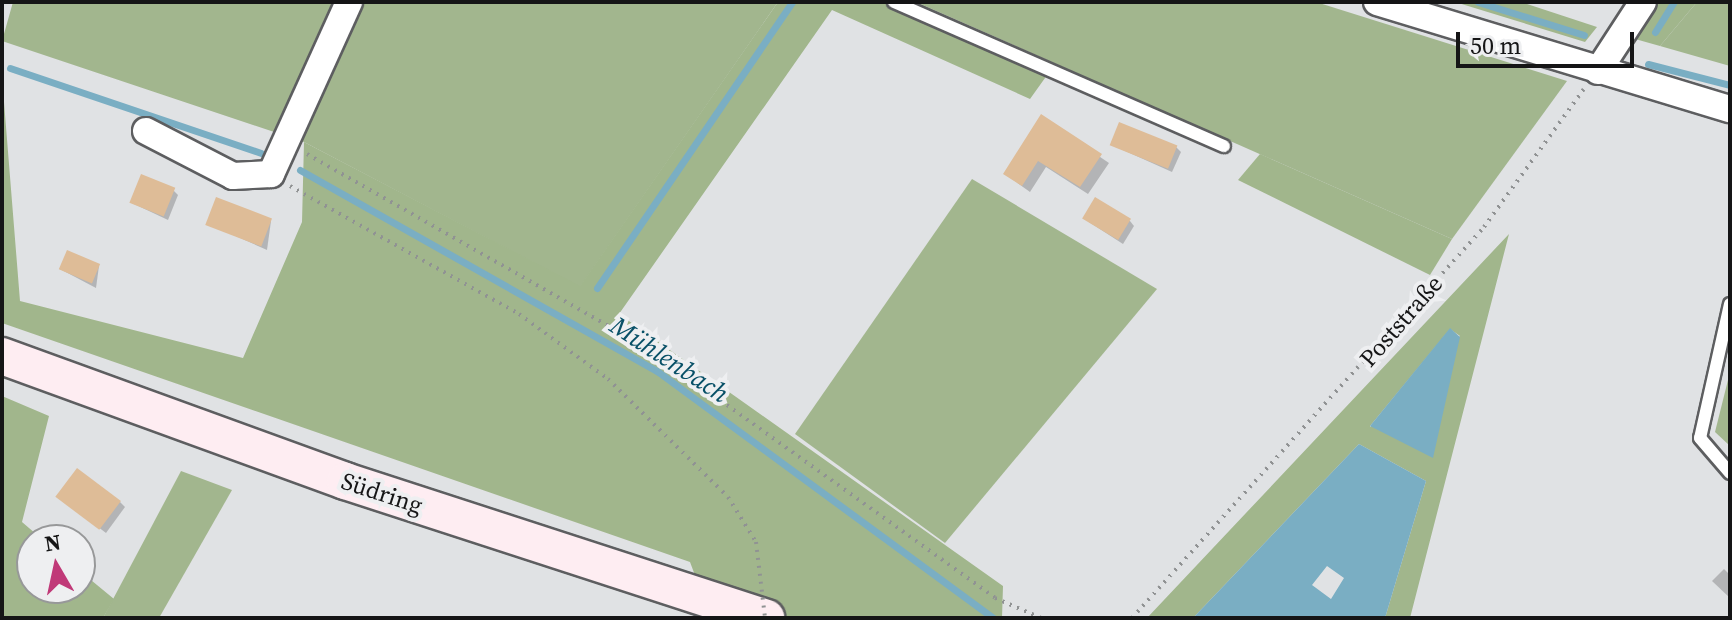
<!DOCTYPE html>
<html>
<head>
<meta charset="utf-8">
<style>
	body { margin:0 }
	#map { position:relative; width:1732px; height:620px; overflow:hidden; background:#e0e2e4; font-family:"Source Serif 4",serif }
	div>[style] { position:absolute }
	[style*='--x'] { left:calc(var(--x)*1px); top:calc(var(--y)*1px); width:calc(var(--w)*1px); rotate:calc(var(--a)*1deg) }
	.green>* { inset:0; background:#a2b68e }
	.forest>* { inset:0; background:#a1b68c }
	.water>* { inset:0; background:#7aaec3 }
	.shadow>* { inset:0; background:#0003 }
	.stream>* { height:7px; margin:-3.5px; padding:0 3.5px; transform-origin:3.5px; border-radius:3.5px; background:#7aaec3 }
	.building>* { inset:0; background:#debc97; transform-origin:0 0 }
	.path>* { height:4px; margin-top:-2px; transform-origin:0; background:repeating-linear-gradient(90deg,#909293 0 2px,transparent 0 8px) }
	.roads { filter:drop-shadow(2px 0 #5d5e60) drop-shadow(-2px 0 #5d5e60) drop-shadow(0 2px #5d5e60) drop-shadow(0 -2px #5d5e60) }
	.lane>* { height:12px; margin:-6px; padding:0 6px; transform-origin:6px; border-radius:6px; background:#fff }
	.street>* { height:26px; margin:-13px; padding:0 13px; transform-origin:13px; border-radius:13px; background:#fff }
	.secondary>* { height:36px; margin:-18px; padding:0 18px; transform-origin:18px; border-radius:18px; background:#feedf2 }
	.path-bridge>* { height:4px; margin-top:-2px; transform-origin:0; background:repeating-linear-gradient(90deg,#909293 0 2px,transparent 0 8px) }
	span { translate:-50% -50%; white-space:nowrap; text-align:center; line-height:1.15; -webkit-text-stroke:8px #eeeff1; paint-order:stroke }
	.street-label { font-size:24px; color:#151516 }
	.water-label { font-size:26px; color:#085067; font-style:italic }
	.frame { position:absolute; inset:0; border:4px solid #151516; pointer-events:none }
	.north { position:absolute; left:16px; top:524px; width:80px; height:80px; box-sizing:border-box; background:#eeeff1; border:2px solid #979899; border-radius:50%; rotate:351deg; font-size:22px; font-weight:700; line-height:32px; text-align:center; color:#151516 }
	.north::after { content:''; display:block; margin:auto; width:28px; height:36px; background:#c03978; clip-path:polygon(50% 0,100% 100%,50% 72%,0 100%) }
	.scale { position:absolute; left:1456px; top:32px; width:178px; height:36px; box-sizing:border-box; border:4px solid #151516; border-top:0; padding-left:10px; font-size:24px; line-height:28px; white-space:nowrap; color:#151516; -webkit-text-stroke:6px #eeeff1; paint-order:stroke }
</style>
</head>
<body>
<div id="map">
	<div class="green">
		<i style="clip-path:polygon(13px 2px,778px 2px,580px 287px,304px 142px,2px 41px)"></i>
		<i style="clip-path:polygon(916px 2px,1316px 2px,1567px 81px,1452px 239px)"></i>
		<i style="clip-path:polygon(1697px 2px,1730px 2px,1730px 66px,1660px 46px)"></i>
		<i style="clip-path:polygon(972px 179px,1157px 289px,945px 543px,795px 434px)"></i>
		<i style="clip-path:polygon(1730px 372px,1730px 446px,1715px 432px)"></i>
		<i style="clip-path:polygon(181px 471px,232px 490px,159px 618px,103px 618px)"></i>
	</div>
	<div class="forest">
		<i style="clip-path:polygon(778px 2px,916px 2px,1055px 64px,1030px 99px,832px 10px,619px 314px,1003px 586px,1002px 618px,711px 618px,690px 562px,2px 323px,2px 77px,20px 301px,243px 358px,302px 222px,304px 142px,580px 286px)"></i>
		<i style="clip-path:polygon(1455px 2px,1521px 2px,1597px 27px,1585px 42px)"></i>
		<i style="clip-path:polygon(1653px 2px,1697px 2px,1660px 46px,1628px 37px)"></i>
		<i style="clip-path:polygon(1260px 154px,1452px 239px,1430px 275px,1238px 180px)"></i>
		<i style="clip-path:polygon(evenodd,1509px 234px,1410px 618px,1385px 618px,1426px 481px,1359px 444px,1193px 618px,1147px 618px,1509px 234px,1450px 329px,1460px 336px,1370px 427px,1370px 426px,1450px 329px)"></i>
		<i style="clip-path:polygon(2px 396px,49px 416px,22px 522px,43px 540px,32px 540px,32px 588px,80px 588px,80px 571px,114px 599px,103px 618px,2px 618px)"></i>
	</div>
	<div class="water">
		<i style="clip-path:polygon(1450px 328px,1460px 337px,1433px 458px,1370px 426px)"></i>
		<i style="clip-path:polygon(evenodd,1359px 444px,1426px 481px,1385px 618px,1193px 618px,1359px 444px,1327px 566px,1344px 578px,1331px 599px,1312px 585px,1327px 566px)"></i>
	</div>
	<div class="shadow">
		<i style="clip-path:polygon(1041px 117px,1109px 163px,1088px 194px,1046px 167px,1030px 192px,1005px 174px)"></i>
		<i style="clip-path:polygon(1112px 145px,1176px 147px,1181px 152px,1172px 172px)"></i>
		<i style="clip-path:polygon(173px 190px,178px 195px,168px 220px,132px 203px)"></i>
		<i style="clip-path:polygon(271px 221px,267px 250px,209px 224px)"></i>
		<i style="clip-path:polygon(1130px 221px,1134px 226px,1123px 244px,1089px 222px)"></i>
		<i style="clip-path:polygon(99px 266px,96px 288px,60px 269px)"></i>
		<i style="clip-path:polygon(64px 501px,120px 502px,125px 507px,106px 533px)"></i>
		<i style="clip-path:polygon(1724px 569px,1730px 575px,1730px 598px,1712px 581px)"></i>
	</div>
	<div class="stream">
		<i style="--x:1478;--y:2;--w:111;--a:17.3"></i>
		<i style="--x:1655;--y:32;--w:36;--a:-58"></i>
		<i style="--x:1648;--y:64;--w:85;--a:14.4"></i>
		<i style="--x:10;--y:68;--w:265;--a:18.7"></i>
		<i style="--x:300;--y:170;--w:410;--a:29.4"></i>
		<i style="--x:657;--y:371;--w:417;--a:36.3"></i>
		<i style="--x:597;--y:288;--w:346;--a:-55.7"></i>
	</div>
	<div class="building">
		<i style="clip-path:polygon(1041px 114px,1102px 154px,1080px 187px,1038px 161px,1022px 186px,1003px 174px)"></i>
		<i style="left:1119px;top:122px;width:63px;height:25px;rotate:22deg"></i>
		<i style="left:141px;top:174px;width:37px;height:31px;rotate:22deg"></i>
		<i style="left:216px;top:197px;width:60px;height:30px;rotate:21deg"></i>
		<i style="left:1095px;top:197px;width:42px;height:25px;rotate:31deg"></i>
		<i style="left:67px;top:250px;width:36px;height:21px;rotate:23deg"></i>
		<i style="left:77px;top:468px;width:55px;height:36px;rotate:37deg"></i>
	</div>
	<div class="path">
		<i style="--x:307;--y:154;--w:394;--a:29.7"></i>
		<i style="--x:649;--y:349;--w:426;--a:35.7"></i>
		<i style="--x:995;--y:598;--w:50;--a:23.5"></i>
		<i style="--x:290;--y:186;--w:262;--a:29.2"></i>
		<i style="--x:519;--y:314;--w:110;--a:36.1"></i>
		<i style="--x:608;--y:379;--w:168;--a:44.5"></i>
		<i style="--x:728;--y:497;--w:53;--a:58.1"></i>
		<i style="--x:1132;--y:618;--w:526;--a:-48"></i>
		<i style="--x:1484;--y:227;--w:170;--a:-54.1"></i>
	</div>
	<div class="roads">
		<div class="lane">
			<i style="--x:894;--y:2;--w:360;--a:23.6"></i>
			<i style="--x:1730;--y:304;--w:137;--a:102.6"></i>
			<i style="--x:1700;--y:438;--w:46;--a:49.4"></i>
		</div>
		<div class="street">
			<i style="--x:1377;--y:2;--w:369;--a:16.9"></i>
			<i style="--x:1598;--y:71;--w:82;--a:-56.9"></i>
			<i style="--x:146;--y:131;--w:98;--a:27.3"></i>
			<i style="--x:233;--y:176;--w:38;--a:-3"></i>
			<i style="--x:271;--y:174;--w:189;--a:-65.6"></i>
		</div>
		<div class="secondary">
			<i style="--x:2;--y:356;--w:365;--a:20"></i>
			<i style="--x:345;--y:481;--w:443;--a:18"></i>
		</div>
	</div>
	<div class="path-bridge">
		<i style="--x:756;--y:542;--w:77;--a:83.2"></i>
	</div>
	<div class="street-label">
		<span style="left:1401px;top:321px;rotate:-49deg">Poststraße</span>
		<span style="left:382px;top:493px;rotate:18deg">Südring</span>
	</div>
	<div class="water-label">
		<span style="left:669px;top:360px;rotate:33deg">Mühlenbach</span>
	</div>
	<div class="frame"></div>
	<div class="north">N</div>
	<div class="scale">50 m</div>
</div>
</body>
</html>
